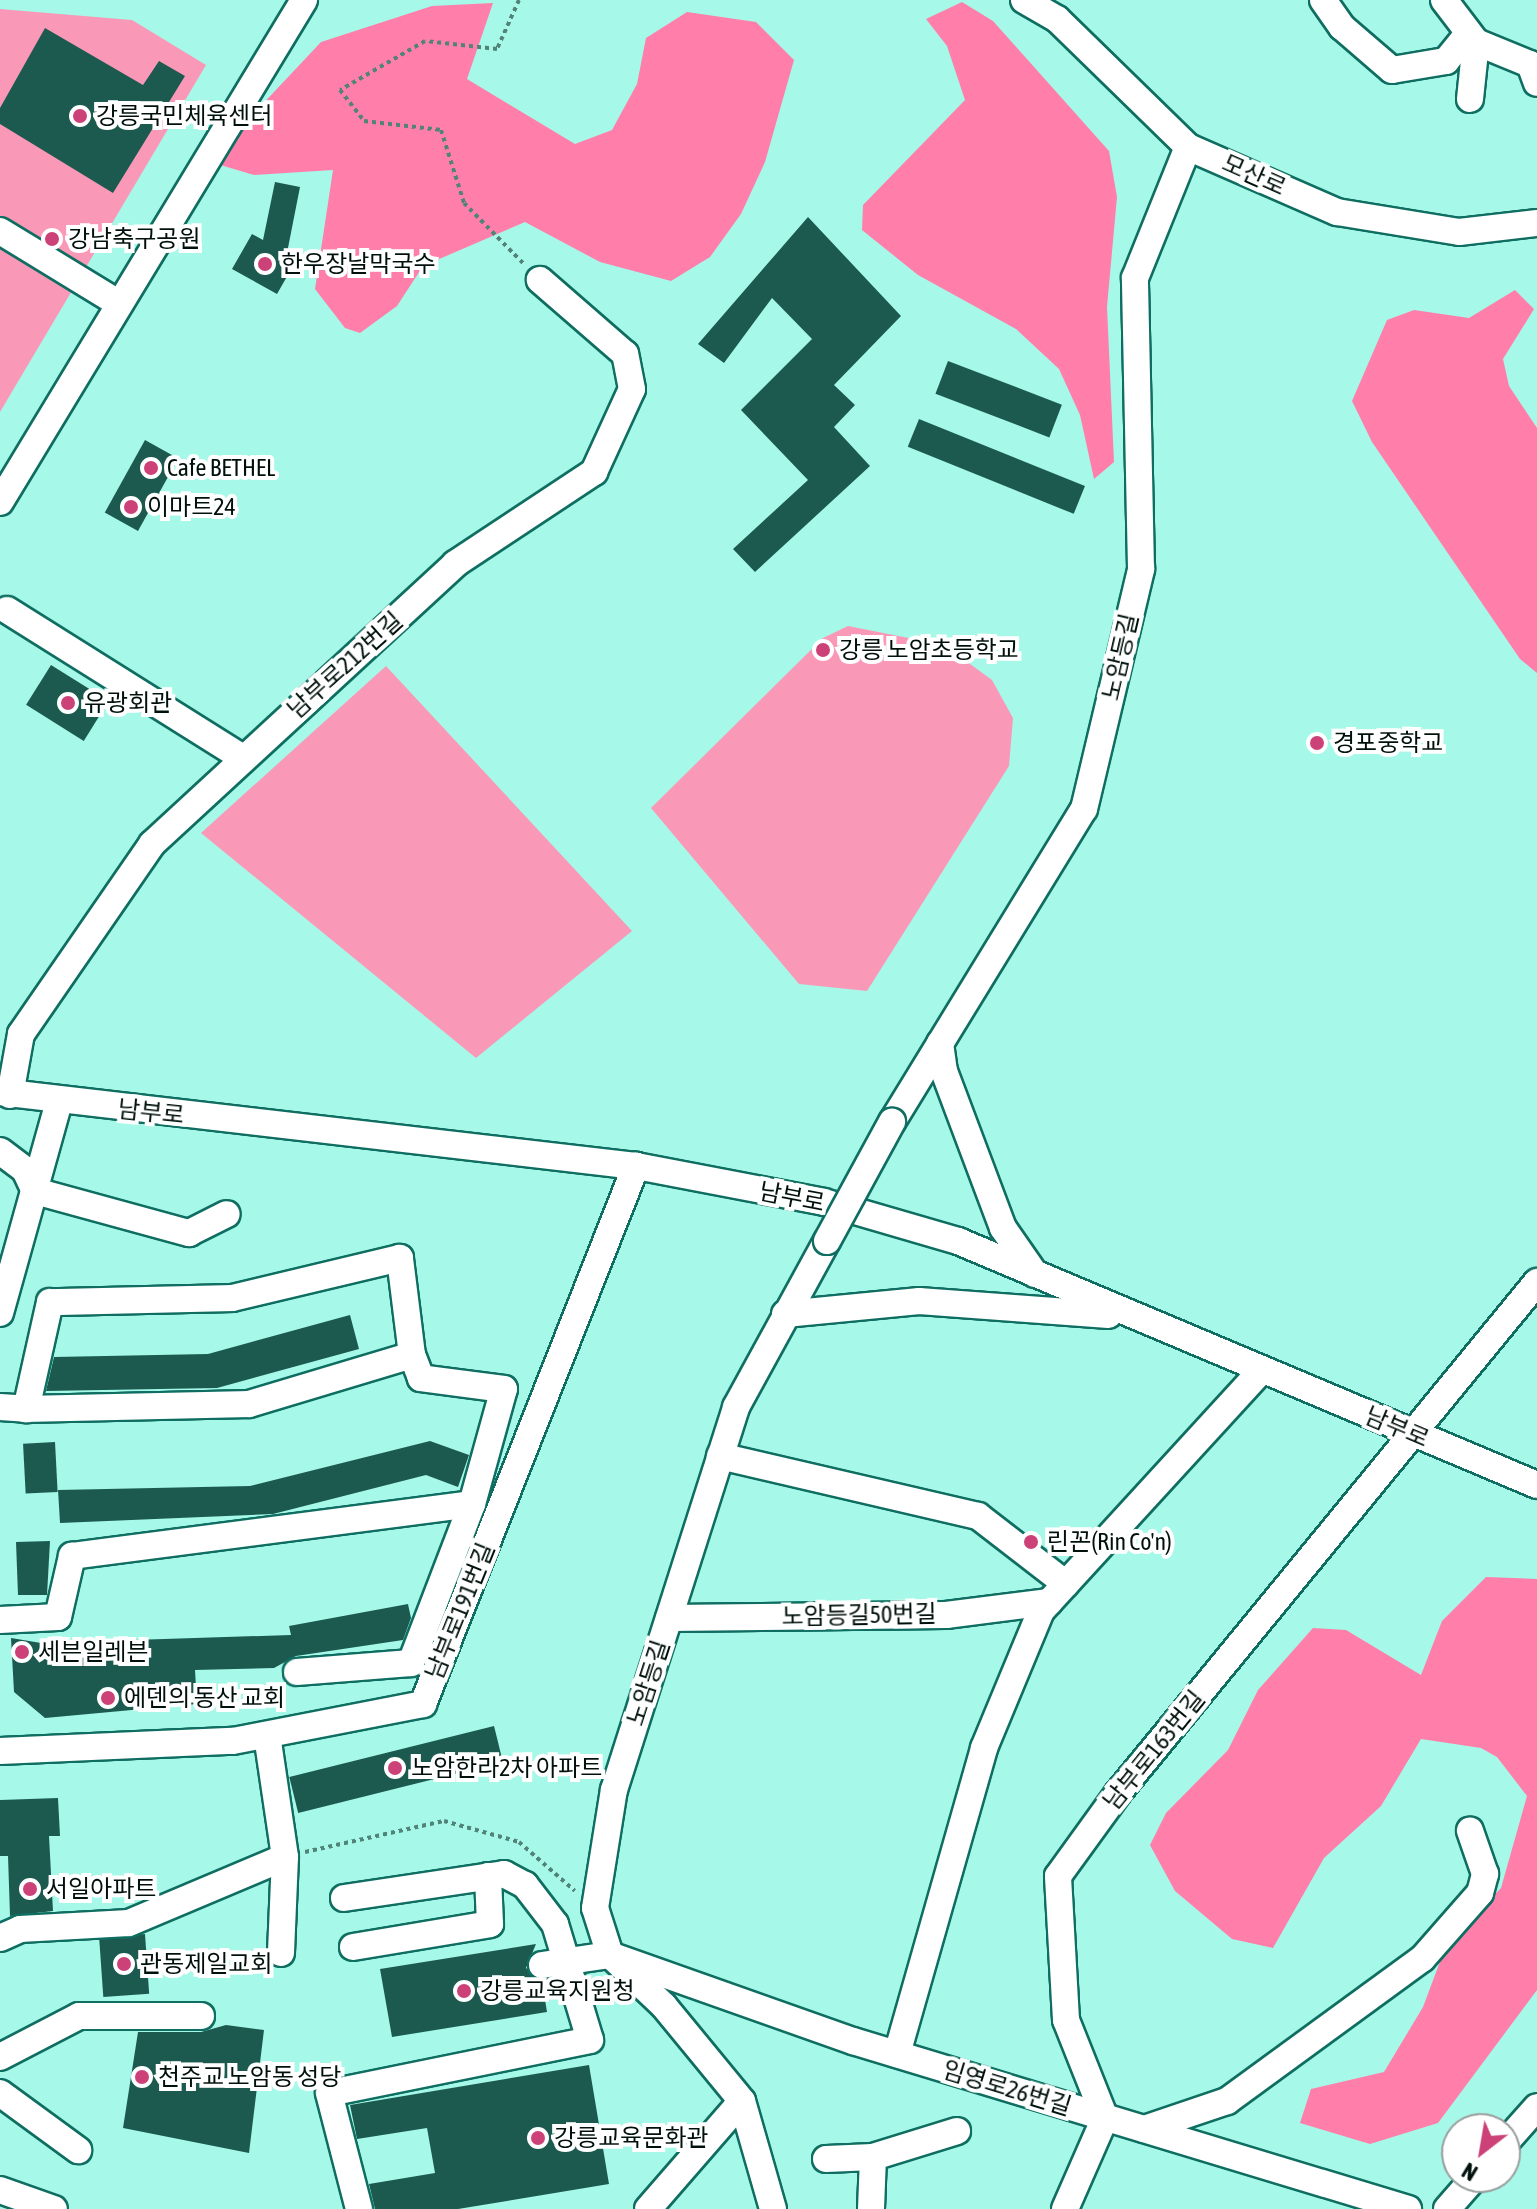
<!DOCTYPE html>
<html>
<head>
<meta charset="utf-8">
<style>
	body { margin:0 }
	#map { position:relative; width:1537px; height:2209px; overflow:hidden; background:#a6f9e8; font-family:"Asap Condensed","Noto Sans KR",sans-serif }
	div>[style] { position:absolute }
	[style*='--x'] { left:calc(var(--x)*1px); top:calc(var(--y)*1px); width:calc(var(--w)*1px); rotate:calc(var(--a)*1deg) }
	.green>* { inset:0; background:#f999b7 }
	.forest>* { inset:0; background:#ff7eaa }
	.building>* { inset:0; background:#1c5a50; transform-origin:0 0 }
	.path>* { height:4px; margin-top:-2px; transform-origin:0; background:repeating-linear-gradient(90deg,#528378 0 4px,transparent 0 8px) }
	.roads { filter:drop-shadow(2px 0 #0f6e61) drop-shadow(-2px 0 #0f6e61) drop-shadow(0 2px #0f6e61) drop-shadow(0 -2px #0f6e61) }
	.minor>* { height:26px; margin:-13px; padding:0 13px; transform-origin:13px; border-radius:13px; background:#fff }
	.bridges { filter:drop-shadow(2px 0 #0f6e61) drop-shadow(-2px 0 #0f6e61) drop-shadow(0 2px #0f6e61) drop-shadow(0 -2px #0f6e61) }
	.minor-bridge>* { height:26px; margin:-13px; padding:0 13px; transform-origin:13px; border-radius:13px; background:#fff }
	.dots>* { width:22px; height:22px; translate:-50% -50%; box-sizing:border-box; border:4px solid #fff; border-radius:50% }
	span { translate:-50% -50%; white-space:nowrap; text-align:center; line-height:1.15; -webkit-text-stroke:8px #fff; paint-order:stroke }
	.poi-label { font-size:24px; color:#00100c }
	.left { translate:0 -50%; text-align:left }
	.street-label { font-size:24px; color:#00100c }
	.north { position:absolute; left:1441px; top:2113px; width:80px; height:80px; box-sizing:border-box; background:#fff; border:2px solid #999f9e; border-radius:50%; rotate:211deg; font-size:22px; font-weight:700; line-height:32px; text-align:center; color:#00100c }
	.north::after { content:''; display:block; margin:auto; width:28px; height:36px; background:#cc4278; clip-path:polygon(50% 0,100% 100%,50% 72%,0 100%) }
</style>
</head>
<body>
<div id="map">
	<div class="green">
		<i style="clip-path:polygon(0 9px,132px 20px,206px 65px,0 412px)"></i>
		<i style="clip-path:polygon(848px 626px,944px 645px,992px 680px,1013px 718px,1009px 766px,867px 991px,799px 984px,651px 808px,823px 638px)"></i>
		<i style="clip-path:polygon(386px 666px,632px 931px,476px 1058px,201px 833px)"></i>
	</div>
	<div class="forest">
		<i style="clip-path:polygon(962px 2px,993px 21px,1109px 151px,1117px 197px,1107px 307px,1114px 462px,1094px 479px,1080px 415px,1059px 369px,1016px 329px,918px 275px,862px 230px,863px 205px,965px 100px,947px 46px,926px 19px)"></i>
		<i style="clip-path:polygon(493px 3px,467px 79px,575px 144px,612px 130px,637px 84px,646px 38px,687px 12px,756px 22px,794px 60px,765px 162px,741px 214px,710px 257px,671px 281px,600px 262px,525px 222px,423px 266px,397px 306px,360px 333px,345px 328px,315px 289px,333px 170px,254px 175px,217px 164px,243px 125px,321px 42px,432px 6px)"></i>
		<i style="clip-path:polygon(1515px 290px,1534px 309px,1503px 359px,1509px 386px,1537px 428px,1537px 673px,1520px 659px,1372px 442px,1352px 401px,1387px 320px,1414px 310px,1469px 318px)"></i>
		<i style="clip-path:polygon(1486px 1577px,1537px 1579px,1537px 1990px,1438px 2123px,1370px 2144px,1300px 2123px,1311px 2089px,1384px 2072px,1423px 2007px,1447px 1943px,1501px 1888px,1527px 1796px,1497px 1757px,1481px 1748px,1421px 1739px,1381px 1806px,1324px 1858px,1273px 1948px,1232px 1939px,1175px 1891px,1150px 1845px,1166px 1813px,1228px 1750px,1258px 1690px,1313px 1628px,1346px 1630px,1421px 1675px,1442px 1621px)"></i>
	</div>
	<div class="building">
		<i style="clip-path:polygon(45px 28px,143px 85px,159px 61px,185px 76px,113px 193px,0 124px,0 108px)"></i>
		<i style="clip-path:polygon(275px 182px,300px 187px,287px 253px,297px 259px,277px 294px,232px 269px,252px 234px,263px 240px)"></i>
		<i style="clip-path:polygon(808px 217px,901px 316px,834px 385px,855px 405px,834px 427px,870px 466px,755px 572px,733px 549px,808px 480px,741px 410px,812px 339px,772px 298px,724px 363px,698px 344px)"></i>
		<i style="left:948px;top:361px;width:122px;height:35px;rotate:21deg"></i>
		<i style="left:919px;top:419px;width:179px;height:30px;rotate:22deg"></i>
		<i style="left:145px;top:440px;width:38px;height:83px;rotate:29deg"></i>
		<i style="left:51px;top:665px;width:68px;height:47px;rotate:32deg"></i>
		<i style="clip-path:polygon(350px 1315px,359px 1349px,217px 1388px,46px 1391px,54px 1357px,208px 1354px)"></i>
		<i style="clip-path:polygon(430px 1441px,469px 1455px,458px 1487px,426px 1475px,273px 1514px,60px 1523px,58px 1490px,250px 1486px)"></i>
		<i style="left:55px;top:1442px;width:50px;height:32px;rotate:87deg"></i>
		<i style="clip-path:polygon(50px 1541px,47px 1595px,18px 1595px,16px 1542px)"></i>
		<i style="clip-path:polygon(408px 1604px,411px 1618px,403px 1640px,296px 1656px,274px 1668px,195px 1670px,197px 1704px,45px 1718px,14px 1692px,11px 1638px,41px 1643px,291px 1635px,289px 1626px)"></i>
		<i style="left:494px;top:1726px;width:37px;height:211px;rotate:76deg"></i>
		<i style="clip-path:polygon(58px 1798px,60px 1836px,49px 1836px,53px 1911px,10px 1916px,8px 1856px,0 1856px,0 1800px)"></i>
		<i style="left:145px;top:1934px;width:60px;height:46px;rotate:86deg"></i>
		<i style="clip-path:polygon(536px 1944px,526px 1968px,542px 1981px,547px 2012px,392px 2037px,380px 1969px)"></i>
		<i style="clip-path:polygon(226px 2025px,264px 2030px,249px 2153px,123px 2128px,138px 2032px,201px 2032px)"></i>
		<i style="clip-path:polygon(589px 2065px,609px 2184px,458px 2209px,375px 2209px,369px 2184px,435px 2173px,427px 2128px,357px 2139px,350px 2105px)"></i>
	</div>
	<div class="path">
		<i style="--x:519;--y:0;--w:54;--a:114.2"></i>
		<i style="--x:497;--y:49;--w:72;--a:-173.7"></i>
		<i style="--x:425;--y:41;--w:98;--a:150"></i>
		<i style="--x:340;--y:90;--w:39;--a:52"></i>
		<i style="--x:364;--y:121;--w:78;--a:6.7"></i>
		<i style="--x:441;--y:130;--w:77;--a:72.5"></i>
		<i style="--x:464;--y:203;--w:86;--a:45.5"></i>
		<i style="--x:305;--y:1852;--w:142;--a:-12.6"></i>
		<i style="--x:444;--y:1821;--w:78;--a:15.6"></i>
		<i style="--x:519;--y:1842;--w:74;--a:41.2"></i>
	</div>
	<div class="roads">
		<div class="minor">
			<i style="--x:1024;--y:0;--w:38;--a:30"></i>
			<i style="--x:1057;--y:19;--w:183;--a:44.3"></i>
			<i style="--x:1188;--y:147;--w:163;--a:23.6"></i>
			<i style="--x:1337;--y:212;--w:124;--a:9.3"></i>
			<i style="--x:1459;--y:232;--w:79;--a:-6.6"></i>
			<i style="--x:1323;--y:0;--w:33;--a:55"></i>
			<i style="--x:1342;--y:27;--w:66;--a:40.7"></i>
			<i style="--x:1392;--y:70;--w:55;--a:-9.5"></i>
			<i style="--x:1446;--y:61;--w:36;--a:-51"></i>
			<i style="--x:1444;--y:0;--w:53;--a:52.7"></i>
			<i style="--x:1476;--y:42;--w:58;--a:22.2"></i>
			<i style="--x:1530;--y:64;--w:20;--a:70"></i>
			<i style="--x:1470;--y:99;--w:57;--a:-84"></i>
			<i style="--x:0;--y:231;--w:138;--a:31.4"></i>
			<i style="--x:0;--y:502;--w:587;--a:-58.8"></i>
			<i style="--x:7;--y:610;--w:279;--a:32.1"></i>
			<i style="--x:940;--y:1043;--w:28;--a:82"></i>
			<i style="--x:944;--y:1071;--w:168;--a:69.4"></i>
			<i style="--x:1003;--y:1228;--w:56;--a:55.2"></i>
			<i style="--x:0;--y:1092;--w:640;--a:6.64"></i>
			<i style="--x:636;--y:1166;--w:191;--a:10.8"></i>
			<i style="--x:824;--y:1202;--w:140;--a:16.2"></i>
			<i style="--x:958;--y:1241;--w:628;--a:22.85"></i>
			<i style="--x:10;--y:1095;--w:62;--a:-79.8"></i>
			<i style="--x:21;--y:1034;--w:231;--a:-55.4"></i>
			<i style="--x:152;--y:844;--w:413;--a:-42.7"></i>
			<i style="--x:455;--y:564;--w:167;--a:-33.5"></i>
			<i style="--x:594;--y:472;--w:91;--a:-65.4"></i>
			<i style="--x:632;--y:389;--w:36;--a:-101"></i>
			<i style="--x:625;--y:354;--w:113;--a:-139"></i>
			<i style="--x:892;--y:1122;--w:367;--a:-58.5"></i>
			<i style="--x:1084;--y:809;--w:247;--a:-76.6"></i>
			<i style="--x:1141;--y:569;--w:291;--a:-91.2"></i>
			<i style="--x:1135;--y:278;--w:141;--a:-68"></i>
			<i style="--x:0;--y:1151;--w:31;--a:37"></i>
			<i style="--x:25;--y:1170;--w:23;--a:65"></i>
			<i style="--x:35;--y:1191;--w:160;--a:15.3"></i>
			<i style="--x:189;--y:1233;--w:42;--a:-26.6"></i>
			<i style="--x:0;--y:1313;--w:219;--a:-74.4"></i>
			<i style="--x:785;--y:1314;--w:135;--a:-5.5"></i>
			<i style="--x:919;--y:1301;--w:190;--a:4.2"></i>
			<i style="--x:0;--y:1407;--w:26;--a:4"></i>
			<i style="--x:26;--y:1409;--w:223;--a:-1.3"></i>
			<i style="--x:249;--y:1404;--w:170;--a:-16.7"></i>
			<i style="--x:412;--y:1355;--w:98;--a:-97.1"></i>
			<i style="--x:400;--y:1258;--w:173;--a:166.6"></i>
			<i style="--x:232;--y:1298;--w:182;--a:178.7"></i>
			<i style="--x:50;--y:1302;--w:110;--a:102.6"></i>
			<i style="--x:720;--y:1456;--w:265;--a:13.1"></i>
			<i style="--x:978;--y:1516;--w:111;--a:37.7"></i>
			<i style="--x:669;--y:1618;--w:277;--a:-0.6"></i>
			<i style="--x:946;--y:1615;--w:104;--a:-7.2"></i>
			<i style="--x:0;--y:1620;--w:58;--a:-3"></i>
			<i style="--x:58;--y:1617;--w:63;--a:-77.1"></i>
			<i style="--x:72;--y:1556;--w:403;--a:-7.4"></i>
			<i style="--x:472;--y:1504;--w:119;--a:-74.5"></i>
			<i style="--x:504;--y:1389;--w:84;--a:-172.5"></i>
			<i style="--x:421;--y:1378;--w:25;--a:-111"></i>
			<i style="--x:297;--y:1672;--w:114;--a:-4.5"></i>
			<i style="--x:411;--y:1663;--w:170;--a:-69"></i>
			<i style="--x:267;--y:1735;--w:123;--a:81.6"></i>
			<i style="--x:285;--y:1857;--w:96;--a:92.4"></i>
			<i style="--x:0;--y:1751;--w:233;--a:-2.5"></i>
			<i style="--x:233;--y:1741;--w:194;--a:-11"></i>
			<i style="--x:423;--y:1704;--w:579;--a:-68.4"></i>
			<i style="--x:344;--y:1898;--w:162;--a:-8.5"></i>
			<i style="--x:504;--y:1874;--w:24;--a:28"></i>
			<i style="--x:525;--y:1885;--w:49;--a:52.4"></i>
			<i style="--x:555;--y:1924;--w:121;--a:73.2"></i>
			<i style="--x:590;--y:2040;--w:266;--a:168.5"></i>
			<i style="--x:329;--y:2093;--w:120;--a:75.5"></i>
			<i style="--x:0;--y:1938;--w:22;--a:-24"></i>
			<i style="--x:20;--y:1929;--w:109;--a:-3.2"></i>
			<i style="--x:129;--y:1923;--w:169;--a:-22.9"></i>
			<i style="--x:353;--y:1947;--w:139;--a:-9.5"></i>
			<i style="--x:490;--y:1924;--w:48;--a:-92.4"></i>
			<i style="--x:542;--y:1965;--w:69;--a:-8.4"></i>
			<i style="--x:610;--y:1955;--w:258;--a:19.5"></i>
			<i style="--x:853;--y:2041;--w:580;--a:16.84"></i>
			<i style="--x:897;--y:2054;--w:318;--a:-74.1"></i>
			<i style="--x:984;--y:1748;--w:148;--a:-67.4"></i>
			<i style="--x:1041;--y:1611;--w:327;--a:-47.5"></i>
			<i style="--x:0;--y:2057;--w:89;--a:-27.4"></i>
			<i style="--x:79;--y:2016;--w:122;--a:0"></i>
			<i style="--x:0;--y:2093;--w:97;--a:36.2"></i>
			<i style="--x:1144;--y:2129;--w:88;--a:-18.6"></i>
			<i style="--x:1227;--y:2101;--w:241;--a:-36.1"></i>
			<i style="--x:1422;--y:1959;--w:88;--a:-48.7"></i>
			<i style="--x:1480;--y:1893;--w:20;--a:-75"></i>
			<i style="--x:1485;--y:1874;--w:46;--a:-109.2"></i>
			<i style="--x:1505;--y:2143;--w:48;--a:-48.4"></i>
			<i style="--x:826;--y:2159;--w:47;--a:-2.4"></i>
			<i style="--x:0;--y:2190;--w:57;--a:19.4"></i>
			<i style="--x:648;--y:2209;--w:143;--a:-49"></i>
			<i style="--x:773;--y:2209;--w:112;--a:-106"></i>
			<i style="--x:742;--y:2101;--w:123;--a:-129.4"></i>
			<i style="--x:664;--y:2006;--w:74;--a:-136.6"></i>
			<i style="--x:610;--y:1955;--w:49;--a:-107.7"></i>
			<i style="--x:595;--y:1908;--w:120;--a:-80.9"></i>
			<i style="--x:614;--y:1790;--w:402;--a:-72.3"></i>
			<i style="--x:736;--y:1407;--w:189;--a:-61.3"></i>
			<i style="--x:871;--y:2209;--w:52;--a:-87.8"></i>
			<i style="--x:873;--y:2157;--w:88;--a:-17.2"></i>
			<i style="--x:1065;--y:2209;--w:99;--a:-66.3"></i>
			<i style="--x:1105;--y:2118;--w:105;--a:-111.7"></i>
			<i style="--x:1066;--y:2020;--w:144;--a:-93.2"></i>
			<i style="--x:1058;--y:1876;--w:102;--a:-54.1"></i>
			<i style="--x:1118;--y:1793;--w:661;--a:-50.65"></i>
			<i style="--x:1447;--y:2209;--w:43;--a:-48.8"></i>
		</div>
	</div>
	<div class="bridges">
		<div class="minor-bridge">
			<i style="--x:827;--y:1241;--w:136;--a:-61.4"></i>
		</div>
	</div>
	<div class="dots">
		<i style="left:80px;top:116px;background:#cc4278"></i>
		<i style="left:52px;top:239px;background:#cc4278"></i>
		<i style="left:265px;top:264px;background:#cc4278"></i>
		<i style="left:151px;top:468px;background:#cc4278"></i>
		<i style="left:131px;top:507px;background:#cc4278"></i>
		<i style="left:823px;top:650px;background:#cc4278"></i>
		<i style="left:68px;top:703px;background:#cc4278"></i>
		<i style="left:1317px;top:743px;background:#cc4278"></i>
		<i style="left:1031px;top:1542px;background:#cc4278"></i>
		<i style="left:22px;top:1652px;background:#cc4278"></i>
		<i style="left:108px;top:1698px;background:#cc4278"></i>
		<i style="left:395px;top:1768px;background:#cc4278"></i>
		<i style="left:30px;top:1889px;background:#cc4278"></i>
		<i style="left:124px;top:1964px;background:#cc4278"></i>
		<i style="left:464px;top:1991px;background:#cc4278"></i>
		<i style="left:142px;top:2077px;background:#cc4278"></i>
		<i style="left:538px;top:2138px;background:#cc4278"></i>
	</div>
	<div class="poi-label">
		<span class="left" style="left:96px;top:116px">강릉국민체육센터</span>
		<span class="left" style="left:68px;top:239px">강남축구공원</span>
		<span class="left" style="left:281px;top:264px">한우장날막국수</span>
		<span class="left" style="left:167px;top:468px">Cafe BETHEL</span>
		<span class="left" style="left:147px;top:507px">이마트24</span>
		<span class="left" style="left:839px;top:650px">강릉 노암초등학교</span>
		<span class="left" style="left:84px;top:703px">유광회관</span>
		<span class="left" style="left:1333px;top:743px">경포중학교</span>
		<span class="left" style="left:1047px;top:1542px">린꼰(Rin Co'n)</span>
		<span class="left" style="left:38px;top:1652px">세븐일레븐</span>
		<span class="left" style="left:124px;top:1698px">에덴의 동산 교회</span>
		<span class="left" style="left:411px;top:1768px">노암한라2차 아파트</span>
		<span class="left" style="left:46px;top:1889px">서일아파트</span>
		<span class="left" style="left:140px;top:1964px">관동제일교회</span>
		<span class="left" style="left:480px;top:1991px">강릉교육지원청</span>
		<span class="left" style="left:158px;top:2077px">천주교 노암동 성당</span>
		<span class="left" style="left:554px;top:2138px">강릉교육문화관</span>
	</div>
	<div class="street-label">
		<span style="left:1254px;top:175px;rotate:24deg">모산로</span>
		<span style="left:1120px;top:657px;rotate:-77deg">노암등길</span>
		<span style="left:345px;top:665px;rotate:-42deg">남부로212번길</span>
		<span style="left:151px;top:1112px;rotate:6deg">남부로</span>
		<span style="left:792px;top:1197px;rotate:11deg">남부로</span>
		<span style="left:1397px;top:1427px;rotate:23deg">남부로</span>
		<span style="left:460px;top:1611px;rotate:-68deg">남부로191번길</span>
		<span style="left:859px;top:1615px;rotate:-1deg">노암등길50번길</span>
		<span style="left:648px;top:1683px;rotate:-72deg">노암등길</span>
		<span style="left:1154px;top:1750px;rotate:-51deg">남부로163번길</span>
		<span style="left:1007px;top:2088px;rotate:17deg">임영로26번길</span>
	</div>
	<div class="north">N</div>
</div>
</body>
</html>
